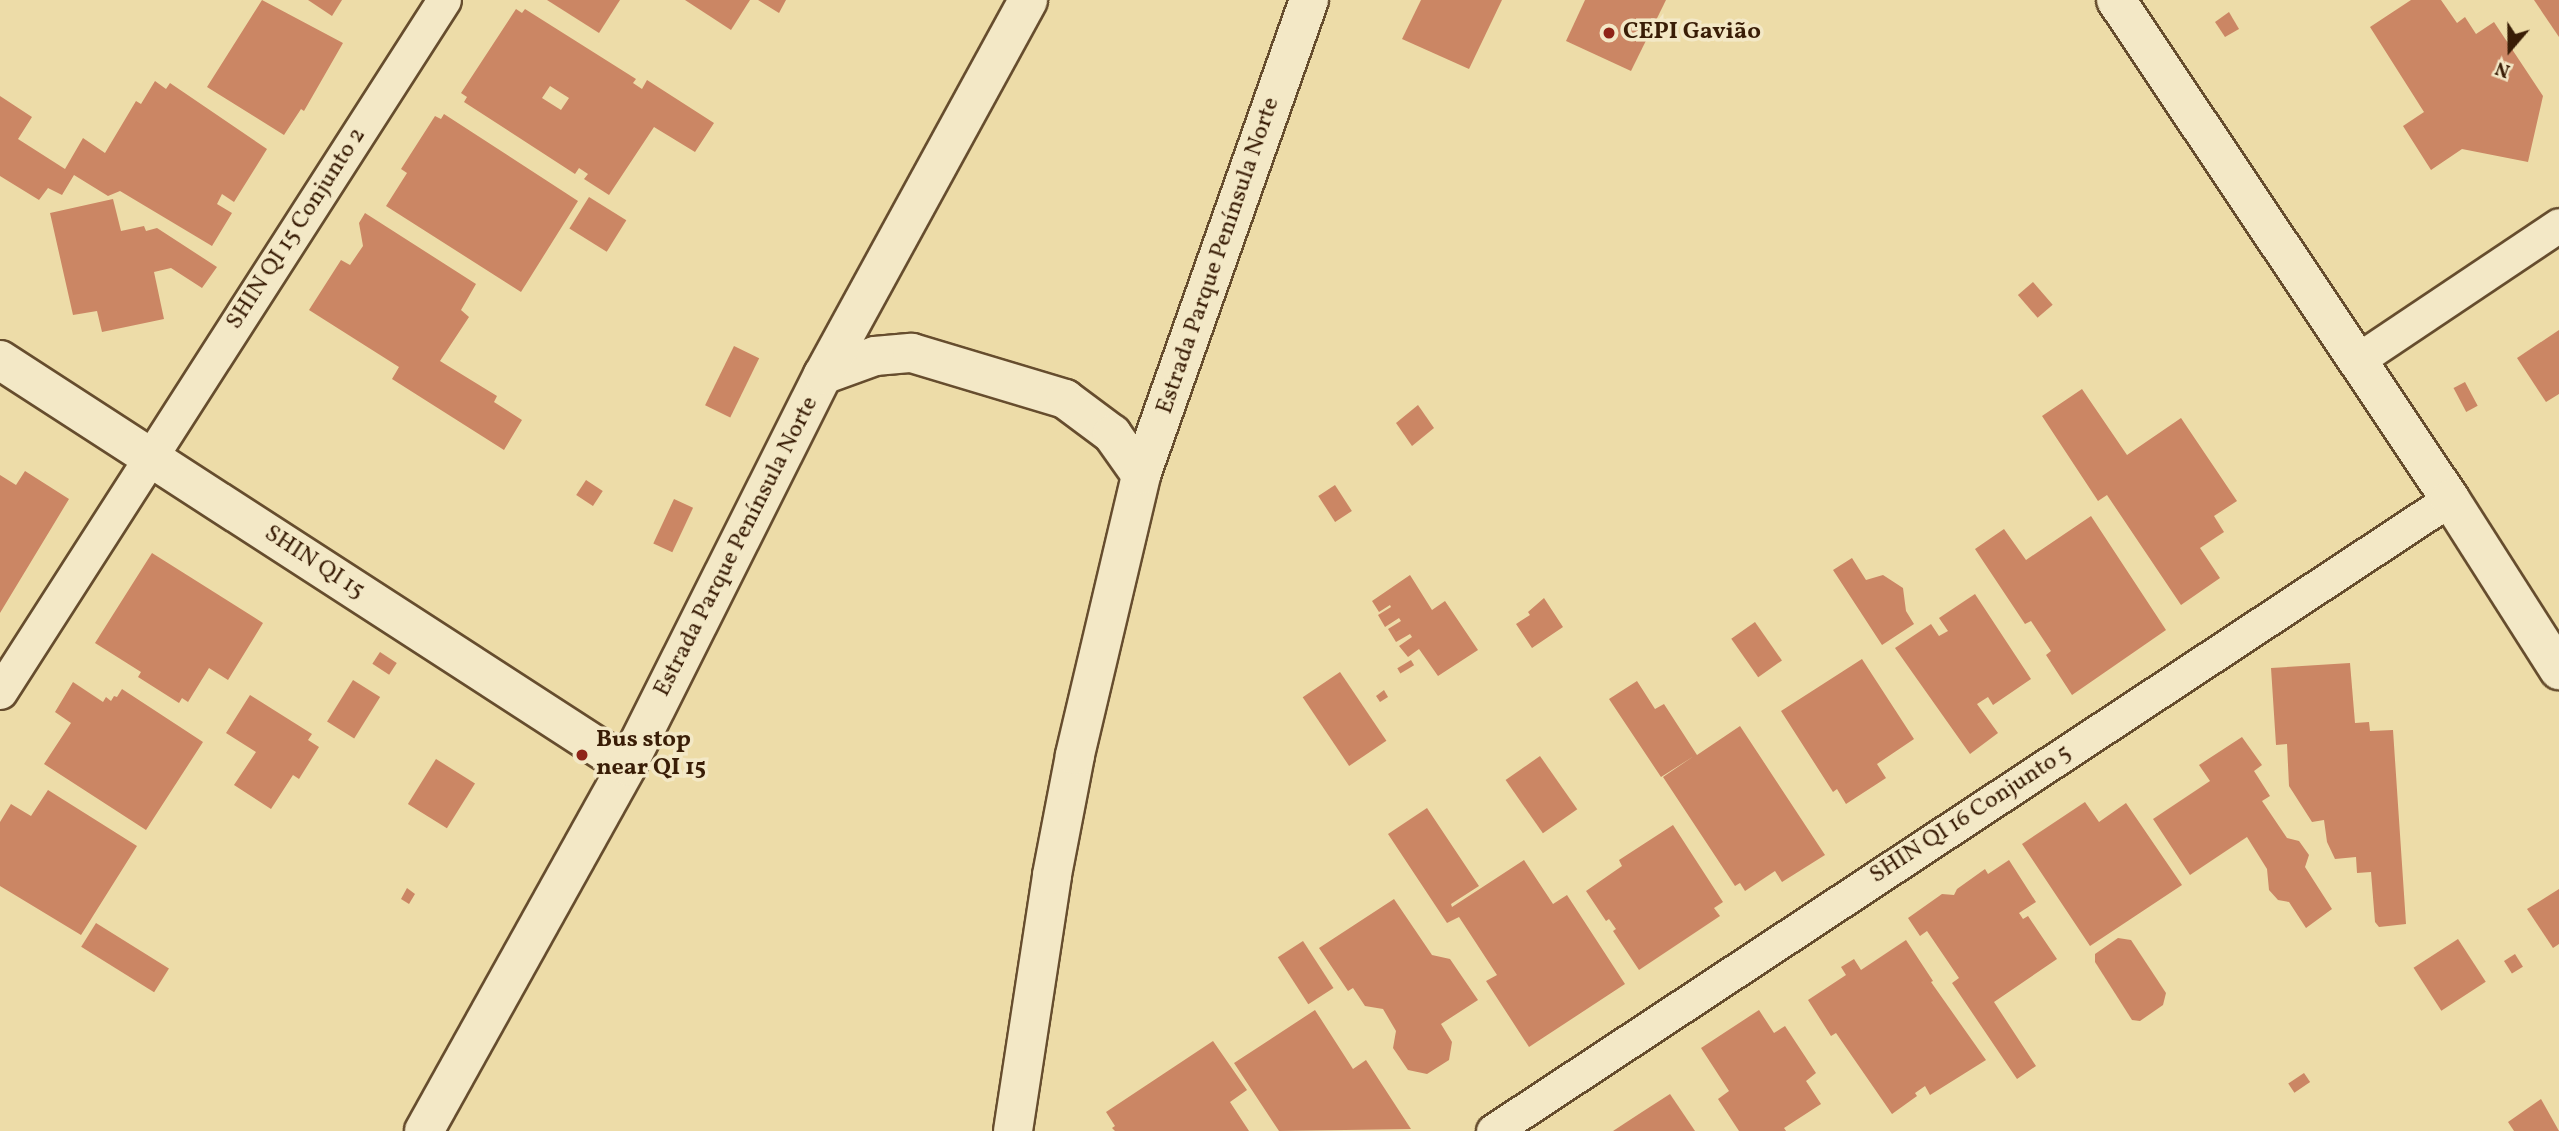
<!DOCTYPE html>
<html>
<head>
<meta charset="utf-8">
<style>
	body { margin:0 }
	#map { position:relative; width:2559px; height:1131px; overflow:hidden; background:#eddca8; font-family:Vollkorn,serif }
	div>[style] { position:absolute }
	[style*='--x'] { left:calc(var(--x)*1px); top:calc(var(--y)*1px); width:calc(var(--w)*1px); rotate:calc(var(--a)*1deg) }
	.building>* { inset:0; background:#cb8664; transform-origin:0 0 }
	.roads { filter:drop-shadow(2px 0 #664d2e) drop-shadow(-2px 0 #664d2e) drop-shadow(0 2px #664d2e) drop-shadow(0 -2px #664d2e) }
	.minor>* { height:33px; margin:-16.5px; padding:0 16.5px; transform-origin:16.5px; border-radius:16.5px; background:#f3e8c6 }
	.tertiary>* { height:38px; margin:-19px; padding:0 19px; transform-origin:19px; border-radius:19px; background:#f3e8c6 }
	.secondary>* { height:38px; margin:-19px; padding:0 19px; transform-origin:19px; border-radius:19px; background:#f3e8c6 }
	.dots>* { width:19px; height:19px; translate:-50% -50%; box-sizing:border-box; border:4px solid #f3e8c6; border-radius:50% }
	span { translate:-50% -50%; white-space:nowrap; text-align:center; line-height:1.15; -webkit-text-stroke:7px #f3e8c6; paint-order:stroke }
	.poi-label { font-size:24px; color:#391d06; font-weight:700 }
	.left { translate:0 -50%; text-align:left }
	.street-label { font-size:24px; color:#391d06 }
	.north { position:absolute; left:2475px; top:14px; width:70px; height:70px; -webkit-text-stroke:5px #f3e8c6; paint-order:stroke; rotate:200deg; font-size:19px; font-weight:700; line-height:28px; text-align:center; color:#391d06 }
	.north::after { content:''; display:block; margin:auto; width:24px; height:32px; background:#391d06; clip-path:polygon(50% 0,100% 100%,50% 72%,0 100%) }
</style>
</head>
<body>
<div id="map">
	<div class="building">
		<i style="clip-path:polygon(262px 0,343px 43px,304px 111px,301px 109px,284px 135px,207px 87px)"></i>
		<i style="clip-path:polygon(308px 0,342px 0,332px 16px)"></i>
		<i style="clip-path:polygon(547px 0,620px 0,599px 33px)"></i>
		<i style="clip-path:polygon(685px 0,750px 0,731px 30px)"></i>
		<i style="clip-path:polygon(758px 0,786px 0,779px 13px)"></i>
		<i style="clip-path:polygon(1421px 0,1502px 0,1469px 69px,1402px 39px)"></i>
		<i style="clip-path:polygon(1585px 0,1666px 0,1631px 71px,1566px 41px)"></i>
		<i style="clip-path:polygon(2411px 0,2441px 0,2457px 23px,2465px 17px,2476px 34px,2494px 22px,2543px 96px,2528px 162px,2462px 149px,2431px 170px,2403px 126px,2424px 112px,2370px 27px)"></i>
		<i style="clip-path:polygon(2534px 0,2559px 0,2559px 37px)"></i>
		<i style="clip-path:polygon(evenodd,516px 9px,522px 13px,525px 9px,636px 79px,633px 83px,642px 89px,647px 80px,714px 123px,695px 152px,654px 127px,609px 195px,584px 179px,588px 174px,579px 168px,575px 174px,464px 102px,467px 97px,461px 93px,516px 9px,550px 86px,569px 98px,561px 110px,542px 98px,550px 86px)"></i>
		<i style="clip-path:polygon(2229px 12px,2239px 29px,2225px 37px,2215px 22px)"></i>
		<i style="clip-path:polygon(155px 81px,166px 89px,170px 83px,267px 149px,234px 202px,222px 194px,217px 204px,232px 213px,212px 246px,120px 191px,108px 196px,74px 175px,62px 195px,48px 188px,39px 200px,0 176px,0 96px,32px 117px,18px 139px,65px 169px,83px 138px,105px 153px,136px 101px,141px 104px)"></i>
		<i style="clip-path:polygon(444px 114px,578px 201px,521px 292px,386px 206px,407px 173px,401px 169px,435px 116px,441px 119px)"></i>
		<i style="left:589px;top:197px;width:44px;height:37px;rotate:32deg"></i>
		<i style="clip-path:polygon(113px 199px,121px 231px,144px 226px,146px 231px,157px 228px,217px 267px,202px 288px,171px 268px,154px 272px,164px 319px,102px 332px,97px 311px,73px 315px,50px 213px)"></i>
		<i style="clip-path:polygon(365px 213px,476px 284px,461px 310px,469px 317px,440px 361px,497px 396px,494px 402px,522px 420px,504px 450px,392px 379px,399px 367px,309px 310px,341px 260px,350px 265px,363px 246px,359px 223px)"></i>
		<i style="left:2033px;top:282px;width:30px;height:20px;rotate:49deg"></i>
		<i style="clip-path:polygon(2559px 330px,2559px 394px,2546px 402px,2517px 358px)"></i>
		<i style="left:734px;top:346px;width:28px;height:66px;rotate:26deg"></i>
		<i style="left:2465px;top:382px;width:27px;height:13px;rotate:62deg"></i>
		<i style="clip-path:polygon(2082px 389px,2127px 455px,2181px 418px,2237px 501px,2214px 516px,2224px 532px,2200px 548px,2220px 578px,2181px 605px,2107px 495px,2098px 501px,2042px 416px)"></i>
		<i style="clip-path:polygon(1418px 405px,1434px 428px,1412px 446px,1396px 423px)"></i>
		<i style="clip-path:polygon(25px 471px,69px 499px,0 613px,0 475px,16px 485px)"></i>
		<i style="left:586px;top:480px;width:20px;height:18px;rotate:33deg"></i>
		<i style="left:1335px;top:485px;width:31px;height:20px;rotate:57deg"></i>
		<i style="left:674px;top:499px;width:21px;height:49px;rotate:25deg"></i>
		<i style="clip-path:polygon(2091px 516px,2166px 630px,2072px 695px,2046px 655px,2051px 651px,2031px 621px,2025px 624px,1975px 549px,2004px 529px,2026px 560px)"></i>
		<i style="clip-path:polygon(152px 553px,263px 623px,228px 680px,209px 668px,188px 702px,182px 698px,179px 703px,138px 677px,141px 672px,95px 643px)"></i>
		<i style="clip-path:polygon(1852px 558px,1866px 580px,1883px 575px,1903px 588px,1906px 611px,1914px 624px,1882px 645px,1833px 570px)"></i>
		<i style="clip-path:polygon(1410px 575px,1432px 610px,1445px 601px,1478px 650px,1438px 676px,1419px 649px,1408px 657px,1399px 646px,1412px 637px,1410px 634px,1396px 642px,1388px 629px,1401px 621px,1399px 618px,1385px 627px,1378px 615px,1391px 607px,1390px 605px,1379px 612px,1372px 601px)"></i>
		<i style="clip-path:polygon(1975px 594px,2031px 679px,1993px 705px,1988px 697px,1977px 704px,1998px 733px,1970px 754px,1895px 648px,1931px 624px,1939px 636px,1948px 631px,1939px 618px)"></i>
		<i style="clip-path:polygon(1544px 598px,1563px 627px,1532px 648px,1516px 624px,1530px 615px,1528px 612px)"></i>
		<i style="left:1755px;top:622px;width:47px;height:29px;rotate:55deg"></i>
		<i style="left:380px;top:652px;width:20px;height:14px;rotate:33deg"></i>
		<i style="clip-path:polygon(1862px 659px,1914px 739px,1877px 764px,1886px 778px,1846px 804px,1837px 789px,1833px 792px,1781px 711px)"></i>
		<i style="left:1411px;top:660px;width:6px;height:16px;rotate:59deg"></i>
		<i style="clip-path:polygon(2350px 663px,2355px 723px,2369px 722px,2370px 731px,2393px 730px,2406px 924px,2379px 927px,2375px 922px,2371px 872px,2357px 873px,2356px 857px,2335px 859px,2327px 842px,2324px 820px,2312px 822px,2289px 786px,2287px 744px,2276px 745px,2271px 668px)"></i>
		<i style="left:1340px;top:672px;width:83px;height:45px;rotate:56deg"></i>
		<i style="left:353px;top:680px;width:32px;height:49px;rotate:32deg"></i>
		<i style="clip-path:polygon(1637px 681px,1655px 709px,1664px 704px,1697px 755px,1740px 726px,1825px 855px,1782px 882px,1775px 871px,1745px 891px,1740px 883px,1735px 886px,1663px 777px,1694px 756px,1661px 777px,1609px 699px)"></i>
		<i style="clip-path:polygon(73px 682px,103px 702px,106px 697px,111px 701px,114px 696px,117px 697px,122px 689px,203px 742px,146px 830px,44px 764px,71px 723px,55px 712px)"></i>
		<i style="clip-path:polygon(1384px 690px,1388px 697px,1380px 702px,1376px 696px)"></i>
		<i style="clip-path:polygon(250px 695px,312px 734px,308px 740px,319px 747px,299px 779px,293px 775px,271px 809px,234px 785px,256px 752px,226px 733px)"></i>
		<i style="clip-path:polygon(2242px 737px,2262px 765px,2254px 771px,2270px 796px,2262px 801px,2287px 838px,2299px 841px,2309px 855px,2305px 867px,2332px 909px,2306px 928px,2289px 902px,2278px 900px,2269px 890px,2267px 869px,2247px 837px,2190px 875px,2153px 819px,2210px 781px,2199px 765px)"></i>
		<i style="left:1540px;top:756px;width:65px;height:42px;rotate:55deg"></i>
		<i style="left:436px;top:759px;width:46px;height:53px;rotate:32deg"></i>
		<i style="clip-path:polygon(48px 790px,137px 846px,81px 935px,0 886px,0 822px,11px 804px,31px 816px)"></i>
		<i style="clip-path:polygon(2085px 802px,2099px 822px,2126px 803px,2182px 885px,2090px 946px,2022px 844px)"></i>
		<i style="clip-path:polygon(1427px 808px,1479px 886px,1451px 904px,1452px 907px,1524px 860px,1553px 904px,1567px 895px,1625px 984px,1529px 1047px,1486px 981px,1497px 975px,1459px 917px,1447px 923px,1388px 834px)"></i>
		<i style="clip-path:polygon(1673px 825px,1723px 902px,1714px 908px,1720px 916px,1639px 970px,1613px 931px,1616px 929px,1609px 919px,1606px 921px,1586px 891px,1622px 866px,1619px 860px)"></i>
		<i style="clip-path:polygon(2009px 860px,2036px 902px,2019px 913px,2023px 919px,2028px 916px,2057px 959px,1994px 1002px,2036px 1066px,2017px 1079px,1952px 983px,1959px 978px,1927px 931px,1920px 936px,1908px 918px,1942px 894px,1954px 895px,1957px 889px,1985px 869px,1988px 874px)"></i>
		<i style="clip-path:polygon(407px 888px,415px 894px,409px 904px,401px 899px)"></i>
		<i style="clip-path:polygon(2559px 889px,2559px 944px,2553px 948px,2527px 909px)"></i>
		<i style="clip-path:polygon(1394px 899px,1432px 955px,1450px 959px,1478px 1000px,1441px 1024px,1452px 1042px,1449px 1060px,1427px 1074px,1408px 1070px,1393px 1048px,1396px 1031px,1383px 1009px,1365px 1006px,1353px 988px,1348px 991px,1319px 948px)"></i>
		<i style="left:96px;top:923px;width:86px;height:28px;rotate:32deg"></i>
		<i style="clip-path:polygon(2118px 938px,2131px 940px,2166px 993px,2163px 1005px,2140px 1021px,2132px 1020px,2095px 962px,2095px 954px)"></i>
		<i style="left:2458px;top:939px;width:51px;height:53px;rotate:57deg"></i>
		<i style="clip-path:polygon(1906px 940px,1933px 981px,1931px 982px,1986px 1060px,1930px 1095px,1925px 1086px,1915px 1093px,1917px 1096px,1892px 1114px,1836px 1033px,1831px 1036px,1808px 1000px,1846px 975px,1841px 967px,1854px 959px,1861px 970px)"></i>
		<i style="left:1303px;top:941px;width:56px;height:30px;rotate:57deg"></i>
		<i style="left:2515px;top:954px;width:15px;height:13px;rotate:58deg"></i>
		<i style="clip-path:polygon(1315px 1010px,1353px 1069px,1366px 1060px,1411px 1129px,1279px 1131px,1234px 1063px)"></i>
		<i style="clip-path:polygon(1759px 1010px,1774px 1033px,1785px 1026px,1816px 1073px,1806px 1081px,1821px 1104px,1784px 1128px,1786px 1131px,1739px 1131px,1718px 1099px,1729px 1091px,1701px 1048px)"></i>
		<i style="clip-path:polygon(1213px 1041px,1247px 1090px,1230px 1102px,1249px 1131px,1115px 1131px,1112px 1128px,1115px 1126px,1106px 1112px)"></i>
		<i style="left:2304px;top:1073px;width:11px;height:19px;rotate:56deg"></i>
		<i style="clip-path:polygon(1670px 1094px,1695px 1131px,1613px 1131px,1642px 1112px)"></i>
		<i style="clip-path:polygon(2541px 1099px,2559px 1131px,2514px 1131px,2508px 1122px)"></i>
	</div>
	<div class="roads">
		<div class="minor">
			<i style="--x:2356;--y:361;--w:244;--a:-33.8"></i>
			<i style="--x:0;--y:692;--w:822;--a:-57.32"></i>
			<i style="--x:1493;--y:1131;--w:1147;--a:-33.44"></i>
		</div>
		<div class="tertiary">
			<i style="--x:2116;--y:0;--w:600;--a:56.2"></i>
			<i style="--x:2450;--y:499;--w:203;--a:57.5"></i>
			<i style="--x:0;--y:360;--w:747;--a:32.92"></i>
		</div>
		<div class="secondary">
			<i style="--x:823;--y:375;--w:55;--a:-20.1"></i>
			<i style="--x:875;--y:356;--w:37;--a:-5"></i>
			<i style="--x:912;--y:353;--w:160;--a:16.7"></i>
			<i style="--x:1065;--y:399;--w:59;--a:36.7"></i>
			<i style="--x:1112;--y:434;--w:50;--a:54.7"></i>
			<i style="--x:424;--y:1131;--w:418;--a:-60.9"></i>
			<i style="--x:627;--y:766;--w:437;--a:-63.4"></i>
			<i style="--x:823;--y:375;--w:427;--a:-61.3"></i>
			<i style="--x:1013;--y:1131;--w:259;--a:-81.3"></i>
			<i style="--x:1052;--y:875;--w:122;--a:-79.1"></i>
			<i style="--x:1075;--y:755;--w:288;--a:-76.7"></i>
			<i style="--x:1141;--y:475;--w:504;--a:-70.52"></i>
		</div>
	</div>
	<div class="dots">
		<i style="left:1609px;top:33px;background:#8f2418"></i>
		<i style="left:582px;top:755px;background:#8f2418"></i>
	</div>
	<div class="poi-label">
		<span class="left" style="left:1623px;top:33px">CEPI Gavião</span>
		<span class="left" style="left:596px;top:755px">Bus stop<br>near QI 15</span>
	</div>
	<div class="street-label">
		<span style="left:297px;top:229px;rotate:-57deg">SHIN QI 15 Conjunto 2</span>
		<span style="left:1219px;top:256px;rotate:-71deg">Estrada Parque Península Norte</span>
		<span style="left:737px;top:547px;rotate:-63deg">Estrada Parque Península Norte</span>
		<span style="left:314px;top:563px;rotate:33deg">SHIN QI 15</span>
		<span style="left:1971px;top:815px;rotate:-33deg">SHIN QI 16 Conjunto 5</span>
	</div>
	<div class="north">N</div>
</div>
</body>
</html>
